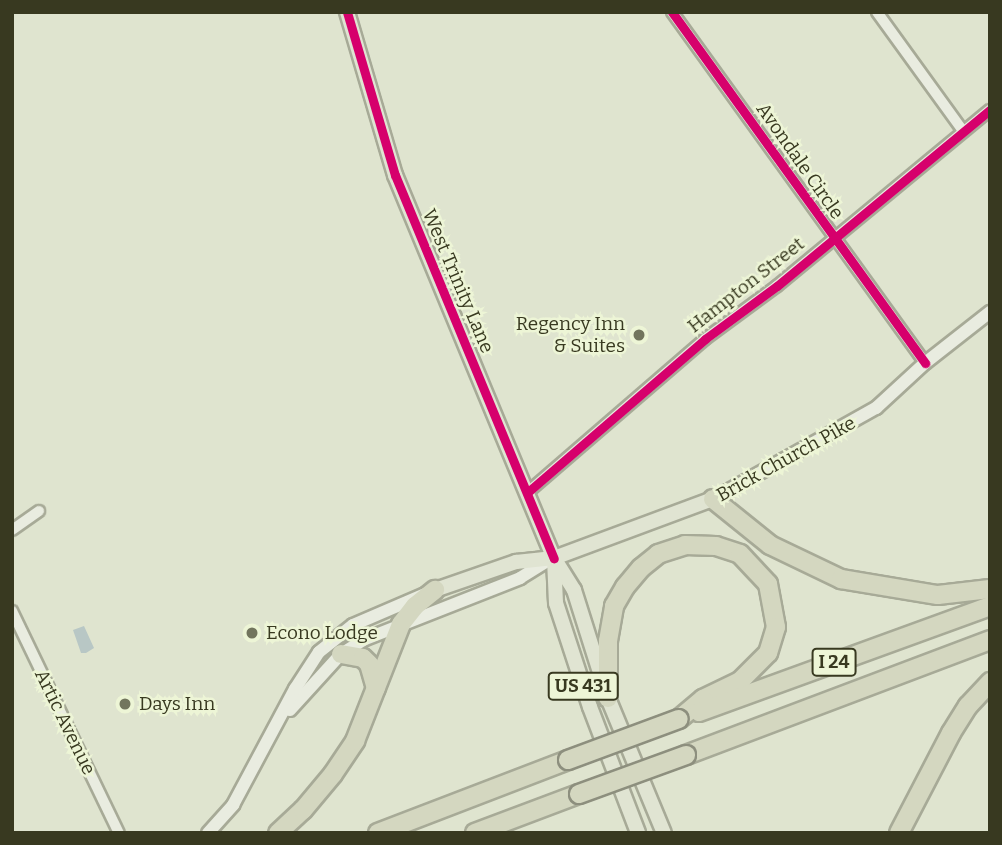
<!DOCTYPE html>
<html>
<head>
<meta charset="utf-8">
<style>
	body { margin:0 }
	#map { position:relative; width:1002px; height:845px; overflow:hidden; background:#dfe4cf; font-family:Bitter,serif }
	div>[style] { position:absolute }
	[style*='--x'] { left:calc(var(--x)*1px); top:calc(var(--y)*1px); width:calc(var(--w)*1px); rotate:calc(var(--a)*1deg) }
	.water>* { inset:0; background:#b8c7c5 }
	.roads { filter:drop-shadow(2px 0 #a7aa97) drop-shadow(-2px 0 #a7aa97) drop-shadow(0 2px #a7aa97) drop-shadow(0 -2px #a7aa97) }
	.street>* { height:10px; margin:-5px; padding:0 5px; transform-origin:5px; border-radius:5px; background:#e9ece0 }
	.secondary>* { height:12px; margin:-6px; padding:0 6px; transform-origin:6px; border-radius:6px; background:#e9ece0 }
	.primary>* { height:14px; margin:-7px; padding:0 7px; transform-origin:7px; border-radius:7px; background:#e0e4d2 }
	.highway>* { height:18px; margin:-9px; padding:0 9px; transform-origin:9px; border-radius:9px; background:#d4d7c0 }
	.bridges { filter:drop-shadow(2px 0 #8d8f7e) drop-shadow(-2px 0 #8d8f7e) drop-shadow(0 2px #8d8f7e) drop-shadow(0 -2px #8d8f7e) }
	.highway-bridge>* { height:18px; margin:-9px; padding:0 9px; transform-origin:9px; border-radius:9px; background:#d4d7c0 }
	.cycleway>* { height:9px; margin:-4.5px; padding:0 4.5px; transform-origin:4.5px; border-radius:4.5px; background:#d6006c }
	.dots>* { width:19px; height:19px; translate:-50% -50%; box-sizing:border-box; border:4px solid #edf5d6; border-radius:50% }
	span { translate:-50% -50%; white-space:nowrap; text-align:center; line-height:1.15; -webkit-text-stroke:5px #edf5d6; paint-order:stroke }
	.shield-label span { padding:2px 5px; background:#edf5d6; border:2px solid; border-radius:5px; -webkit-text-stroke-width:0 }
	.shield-label { font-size:18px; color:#383920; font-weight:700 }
	.street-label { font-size:19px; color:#383920 }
	.poi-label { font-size:19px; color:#383920 }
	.right { translate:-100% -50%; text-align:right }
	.left { translate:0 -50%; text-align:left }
	.frame { position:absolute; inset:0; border:14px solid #383920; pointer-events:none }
</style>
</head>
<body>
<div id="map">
	<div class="water">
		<i style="clip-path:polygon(84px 626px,94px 648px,86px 653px,81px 653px,73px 630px)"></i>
	</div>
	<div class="roads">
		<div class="street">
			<i style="--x:672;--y:12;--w:433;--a:54.2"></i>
			<i style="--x:877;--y:12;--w:147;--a:54.1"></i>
			<i style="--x:528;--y:492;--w:234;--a:-40.8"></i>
			<i style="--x:705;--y:339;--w:89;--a:-36.4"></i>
			<i style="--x:777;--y:286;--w:276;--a:-39.6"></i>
			<i style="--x:12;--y:530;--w:33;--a:-35"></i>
			<i style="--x:12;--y:611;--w:246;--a:64.3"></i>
		</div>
		<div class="secondary">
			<i style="--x:713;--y:499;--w:187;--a:-29.2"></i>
			<i style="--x:876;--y:408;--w:67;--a:-42.6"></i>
			<i style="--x:925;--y:363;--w:83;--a:-38.1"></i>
			<i style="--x:290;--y:710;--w:76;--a:-47.7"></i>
			<i style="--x:341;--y:654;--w:26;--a:-32"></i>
			<i style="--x:363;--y:640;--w:169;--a:-21.5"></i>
			<i style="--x:520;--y:578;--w:36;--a:-32"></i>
			<i style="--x:208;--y:833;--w:38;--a:-48"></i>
			<i style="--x:233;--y:805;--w:132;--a:-61.9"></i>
			<i style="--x:295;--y:689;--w:44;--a:-57"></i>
			<i style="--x:319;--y:652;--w:43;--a:-38.5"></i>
			<i style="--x:353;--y:625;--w:78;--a:-23.3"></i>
		</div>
		<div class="primary">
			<i style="--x:347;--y:12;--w:170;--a:73.6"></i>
			<i style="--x:395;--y:175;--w:415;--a:67.5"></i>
			<i style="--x:554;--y:558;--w:38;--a:58"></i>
			<i style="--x:574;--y:590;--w:113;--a:72.5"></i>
			<i style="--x:608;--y:698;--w:146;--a:67.5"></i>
			<i style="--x:554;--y:559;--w:44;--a:87.4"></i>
			<i style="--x:556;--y:603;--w:109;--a:71.9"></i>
			<i style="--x:590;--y:707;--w:135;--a:69.1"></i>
			<i style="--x:435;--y:590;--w:86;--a:-19.1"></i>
			<i style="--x:516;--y:562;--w:38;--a:-6"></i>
			<i style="--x:554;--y:558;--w:170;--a:-20.4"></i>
		</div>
		<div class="highway">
			<i style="--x:713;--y:499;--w:73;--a:38.9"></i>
			<i style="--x:770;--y:545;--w:79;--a:25.6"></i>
			<i style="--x:841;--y:579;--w:98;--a:9.4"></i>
			<i style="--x:938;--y:595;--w:52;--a:-6.6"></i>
			<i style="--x:341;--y:654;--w:22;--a:10"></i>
			<i style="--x:363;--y:658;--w:8;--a:45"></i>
			<i style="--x:369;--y:664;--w:25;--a:74"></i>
			<i style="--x:608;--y:698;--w:57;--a:-90"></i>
			<i style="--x:608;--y:641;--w:36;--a:-80"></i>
			<i style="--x:614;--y:606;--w:22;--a:-60"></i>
			<i style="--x:625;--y:587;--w:25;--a:-50"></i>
			<i style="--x:641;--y:568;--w:22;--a:-39"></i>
			<i style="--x:658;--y:554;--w:28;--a:-18"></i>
			<i style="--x:685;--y:545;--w:31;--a:2"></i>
			<i style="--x:716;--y:546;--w:25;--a:18"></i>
			<i style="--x:740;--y:554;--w:41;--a:47"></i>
			<i style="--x:768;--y:584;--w:44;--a:79.5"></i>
			<i style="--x:776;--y:627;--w:27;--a:107"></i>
			<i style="--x:768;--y:653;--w:40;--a:135"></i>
			<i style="--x:740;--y:681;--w:41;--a:154.1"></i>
			<i style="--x:703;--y:699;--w:31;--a:140"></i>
			<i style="--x:699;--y:712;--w:310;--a:-20"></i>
			<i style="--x:686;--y:755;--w:325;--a:-20.7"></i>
			<i style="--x:278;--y:833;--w:34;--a:-43"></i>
			<i style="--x:303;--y:810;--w:47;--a:-50.2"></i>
			<i style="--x:333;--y:774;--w:40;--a:-56"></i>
			<i style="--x:355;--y:741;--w:126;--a:-68.5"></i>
			<i style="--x:401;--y:624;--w:23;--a:-52"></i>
			<i style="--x:415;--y:606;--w:26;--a:-39"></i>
			<i style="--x:378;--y:833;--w:204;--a:-21"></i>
			<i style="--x:475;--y:833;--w:111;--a:-20.6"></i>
			<i style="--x:899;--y:833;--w:113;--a:-62.5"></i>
			<i style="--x:951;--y:733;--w:32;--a:-58"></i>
			<i style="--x:968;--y:706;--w:33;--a:-47"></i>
		</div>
	</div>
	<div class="bridges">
		<div class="highway-bridge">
			<i style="--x:568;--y:760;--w:118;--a:-20.3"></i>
			<i style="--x:579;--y:794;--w:114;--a:-20"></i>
		</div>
	</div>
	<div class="cycleway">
		<i style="--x:347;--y:12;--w:170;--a:73.6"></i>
		<i style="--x:395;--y:175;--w:415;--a:67.5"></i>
		<i style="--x:672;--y:12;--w:433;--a:54.2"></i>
		<i style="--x:528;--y:492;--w:234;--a:-40.8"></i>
		<i style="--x:705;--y:339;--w:89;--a:-36.4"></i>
		<i style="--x:777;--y:286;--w:276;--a:-39.6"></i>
	</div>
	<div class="dots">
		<i style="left:639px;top:335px;background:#72755d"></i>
		<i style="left:252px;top:633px;background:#72755d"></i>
		<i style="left:125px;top:704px;background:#72755d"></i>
	</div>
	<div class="shield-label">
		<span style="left:834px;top:662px">I 24</span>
		<span style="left:583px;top:686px">US 431</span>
	</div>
	<div class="street-label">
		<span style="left:800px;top:161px;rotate:55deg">Avondale Circle</span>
		<span style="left:458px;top:281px;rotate:67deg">West Trinity Lane</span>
		<span style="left:746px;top:285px;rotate:-38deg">Hampton Street</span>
		<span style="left:786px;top:459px;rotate:-29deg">Brick Church Pike</span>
		<span style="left:65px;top:722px;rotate:64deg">Artic Avenue</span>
	</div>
	<div class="poi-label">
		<span class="right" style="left:625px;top:335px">Regency Inn<br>&amp; Suites</span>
		<span class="left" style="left:266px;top:633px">Econo Lodge</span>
		<span class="left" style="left:139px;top:704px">Days Inn</span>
	</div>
	<div class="frame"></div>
</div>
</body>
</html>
